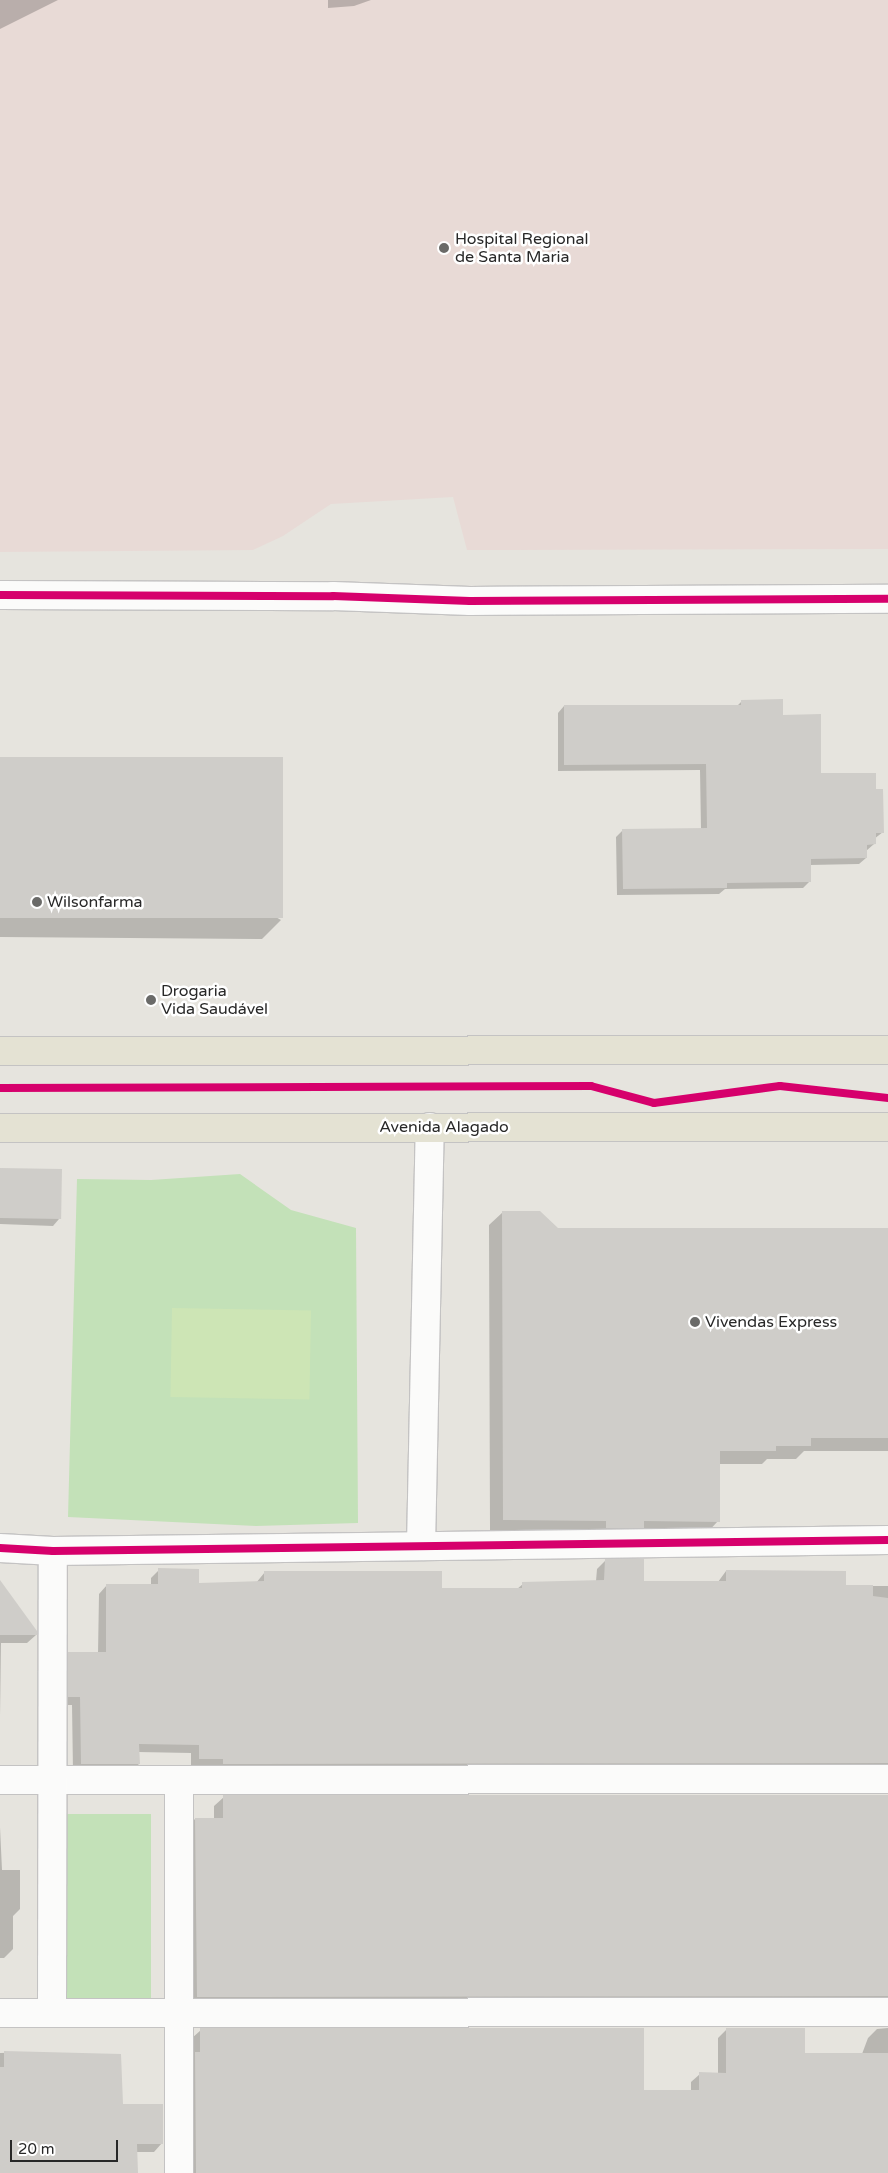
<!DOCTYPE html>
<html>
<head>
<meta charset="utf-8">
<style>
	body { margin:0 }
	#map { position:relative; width:888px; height:2173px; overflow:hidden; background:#e6e4de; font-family:"Varela Round",sans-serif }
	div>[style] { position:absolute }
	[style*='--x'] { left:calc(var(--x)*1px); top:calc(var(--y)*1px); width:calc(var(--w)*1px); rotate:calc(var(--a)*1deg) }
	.medical>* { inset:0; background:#e8dad6 }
	.green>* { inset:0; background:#c3e1b8; transform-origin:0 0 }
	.pitch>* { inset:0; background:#cde5b5; transform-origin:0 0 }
	.shadow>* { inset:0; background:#0003 }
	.building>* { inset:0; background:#cfcdc9; transform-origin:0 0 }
	.roads { filter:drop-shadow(1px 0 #c4c3c3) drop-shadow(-1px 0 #c4c3c3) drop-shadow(0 1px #c4c3c3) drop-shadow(0 -1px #c4c3c3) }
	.minor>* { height:28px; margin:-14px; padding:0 14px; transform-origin:14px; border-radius:14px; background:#fbfbfa }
	.major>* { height:28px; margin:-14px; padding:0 14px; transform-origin:14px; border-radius:14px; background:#e4e2d3 }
	.cycleway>* { height:8px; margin:-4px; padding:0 4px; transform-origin:4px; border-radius:4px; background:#d6006c }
	.dots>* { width:14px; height:14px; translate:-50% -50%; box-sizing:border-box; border:2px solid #fff; border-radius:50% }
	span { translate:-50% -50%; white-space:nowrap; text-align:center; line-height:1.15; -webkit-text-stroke:5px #fff; paint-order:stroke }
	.poi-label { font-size:16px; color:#282828 }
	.left { translate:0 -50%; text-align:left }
	.street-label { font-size:16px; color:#282828 }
	.scale { position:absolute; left:10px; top:2140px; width:108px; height:22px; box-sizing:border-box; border:2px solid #282828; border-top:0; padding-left:6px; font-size:15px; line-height:18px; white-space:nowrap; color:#282828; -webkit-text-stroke:4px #fff; paint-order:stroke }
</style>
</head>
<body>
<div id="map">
	<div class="medical">
		<i style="clip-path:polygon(0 0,888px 0,888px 549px,467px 550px,453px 497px,331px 504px,283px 536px,253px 550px,0 552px)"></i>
	</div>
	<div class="green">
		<i style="clip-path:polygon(240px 1174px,291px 1210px,356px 1228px,358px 1523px,256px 1526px,68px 1517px,77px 1179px,151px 1180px)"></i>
		<i style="left:63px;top:1814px;width:88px;height:184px"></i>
	</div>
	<div class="pitch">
		<i style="left:172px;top:1308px;width:139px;height:89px;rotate:1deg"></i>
	</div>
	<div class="shadow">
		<i style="clip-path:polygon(0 0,58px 0,0 29px)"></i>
		<i style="clip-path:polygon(328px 0,371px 0,354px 6px,328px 8px)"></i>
		<i style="clip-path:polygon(742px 701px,782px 716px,819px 774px,874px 790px,883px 832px,874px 839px,874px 844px,866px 851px,866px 858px,859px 864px,810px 865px,810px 881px,803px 888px,725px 889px,719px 894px,617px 895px,616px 837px,623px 830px,701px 830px,700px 770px,558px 771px,558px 713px,564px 706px,737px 706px)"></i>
		<i style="clip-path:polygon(0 758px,281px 920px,262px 939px,0 937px)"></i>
		<i style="clip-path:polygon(0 1169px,59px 1219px,53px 1226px,0 1224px)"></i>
		<i style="clip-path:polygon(503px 1212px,557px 1229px,888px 1229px,888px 1451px,804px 1451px,796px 1459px,767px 1459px,762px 1464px,718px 1464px,718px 1521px,705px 1535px,490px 1533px,489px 1225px)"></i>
		<i style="clip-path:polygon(605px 1561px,642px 1582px,718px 1582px,726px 1571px,845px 1586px,888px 1586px,888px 1776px,191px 1766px,191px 1753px,138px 1752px,139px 1764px,130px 1772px,73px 1772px,72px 1705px,60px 1705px,61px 1661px,69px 1653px,98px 1653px,99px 1594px,107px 1585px,151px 1585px,151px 1578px,159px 1570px,197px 1584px,256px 1583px,265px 1572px,441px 1589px,517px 1589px,523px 1584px,596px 1581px,597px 1569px)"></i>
		<i style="clip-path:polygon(0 1583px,36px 1635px,27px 1643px,1px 1643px,0 1717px)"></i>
		<i style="clip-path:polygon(224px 1797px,888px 1820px,888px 2009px,188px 2006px,186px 1828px,195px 1819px,214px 1819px,214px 1806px)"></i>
		<i style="clip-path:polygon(0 1827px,2px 1870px,20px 1870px,20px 1909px,13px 1916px,13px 1949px,4px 1958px,0 1958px)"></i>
		<i style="clip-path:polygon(888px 2028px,888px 2173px,187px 2173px,192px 2038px,201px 2030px,643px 2091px,691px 2091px,691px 2082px,700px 2074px,718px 2074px,718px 2038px,727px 2029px,804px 2054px,862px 2054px,868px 2038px,877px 2029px)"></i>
		<i style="clip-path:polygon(42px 2052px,42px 2055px,121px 2105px,162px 2143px,154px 2152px,135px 2152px,135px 2173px,0 2173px,0 2053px)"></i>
	</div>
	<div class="building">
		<i style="clip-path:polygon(783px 699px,783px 715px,821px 714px,821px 773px,876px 773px,876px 789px,883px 789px,884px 833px,876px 833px,876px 844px,867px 845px,867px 858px,811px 859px,811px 882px,727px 883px,727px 888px,623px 889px,622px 829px,707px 828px,706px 764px,564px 765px,564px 705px,741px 705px,741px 700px)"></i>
		<i style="left:0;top:757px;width:283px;height:161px"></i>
		<i style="left:0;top:1168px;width:62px;height:50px;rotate:1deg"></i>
		<i style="clip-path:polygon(502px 1211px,540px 1211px,558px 1228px,888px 1228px,888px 1438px,811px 1438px,811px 1446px,776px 1446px,776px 1451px,720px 1451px,720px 1522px,644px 1521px,644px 1528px,606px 1528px,606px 1521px,503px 1520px)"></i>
		<i style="clip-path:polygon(605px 1559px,644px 1559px,644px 1581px,726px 1581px,726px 1570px,846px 1571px,846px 1585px,873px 1585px,873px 1596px,888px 1598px,888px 1763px,223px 1764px,223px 1759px,199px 1759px,199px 1745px,139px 1744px,140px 1764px,81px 1764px,80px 1697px,68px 1697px,68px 1652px,106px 1652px,106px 1584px,158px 1584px,158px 1568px,199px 1569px,199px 1583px,264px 1581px,264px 1571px,442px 1571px,442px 1588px,522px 1588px,522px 1582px,604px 1580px)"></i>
		<i style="clip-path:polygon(0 1580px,37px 1631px,37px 1635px,0 1635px)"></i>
		<i style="clip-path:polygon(223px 1795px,888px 1795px,888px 1996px,197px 1997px,195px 1818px,223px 1818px)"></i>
		<i style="clip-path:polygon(200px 2028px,644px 2028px,644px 2090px,699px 2090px,699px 2072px,726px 2073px,726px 2028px,805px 2028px,805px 2053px,888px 2053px,888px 2173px,196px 2173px,195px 2052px,200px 2052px)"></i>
		<i style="clip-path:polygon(4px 2051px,121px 2054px,123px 2104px,163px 2104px,163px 2144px,137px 2144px,138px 2173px,0 2173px,0 2067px,4px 2067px)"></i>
	</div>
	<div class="roads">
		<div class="minor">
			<i style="--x:0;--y:595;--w:333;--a:0.2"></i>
			<i style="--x:333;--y:596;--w:137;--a:2.1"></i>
			<i style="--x:470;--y:601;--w:418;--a:-0.3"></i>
			<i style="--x:421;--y:1546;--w:419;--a:-88.8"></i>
			<i style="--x:0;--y:1548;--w:53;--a:3.2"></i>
			<i style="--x:53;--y:1551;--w:835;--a:-0.75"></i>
			<i style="--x:0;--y:1780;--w:888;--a:-0.06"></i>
			<i style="--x:179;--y:1780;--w:393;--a:90"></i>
			<i style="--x:52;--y:2012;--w:461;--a:-89.9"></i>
			<i style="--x:0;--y:2013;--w:888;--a:-0.06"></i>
		</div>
		<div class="major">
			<i style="--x:0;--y:1051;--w:888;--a:-0.06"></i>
			<i style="--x:0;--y:1128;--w:888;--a:-0.06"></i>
		</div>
	</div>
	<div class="cycleway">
		<i style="--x:0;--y:595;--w:333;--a:0.2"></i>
		<i style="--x:333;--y:596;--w:137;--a:2.1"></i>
		<i style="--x:470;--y:601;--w:418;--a:-0.3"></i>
		<i style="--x:0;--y:1088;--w:591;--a:-0.19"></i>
		<i style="--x:591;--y:1086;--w:65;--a:15.1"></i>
		<i style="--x:654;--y:1103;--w:127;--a:-7.7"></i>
		<i style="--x:780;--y:1086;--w:109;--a:6.3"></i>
		<i style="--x:0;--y:1548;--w:53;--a:3.2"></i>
		<i style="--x:53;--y:1551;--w:835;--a:-0.75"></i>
	</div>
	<div class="dots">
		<i style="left:444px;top:248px;background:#6a6a68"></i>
		<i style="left:37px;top:902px;background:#6a6a68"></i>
		<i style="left:151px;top:1000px;background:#6a6a68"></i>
		<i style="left:695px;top:1322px;background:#6a6a68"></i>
	</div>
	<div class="poi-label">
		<span class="left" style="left:455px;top:248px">Hospital Regional<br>de Santa Maria</span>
		<span class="left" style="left:47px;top:902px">Wilsonfarma</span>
		<span class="left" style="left:161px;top:1000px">Drogaria<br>Vida Saudável</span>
		<span class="left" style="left:705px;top:1322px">Vivendas Express</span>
	</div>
	<div class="street-label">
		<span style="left:444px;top:1127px">Avenida Alagado</span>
	</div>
	<div class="scale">20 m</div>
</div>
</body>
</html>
